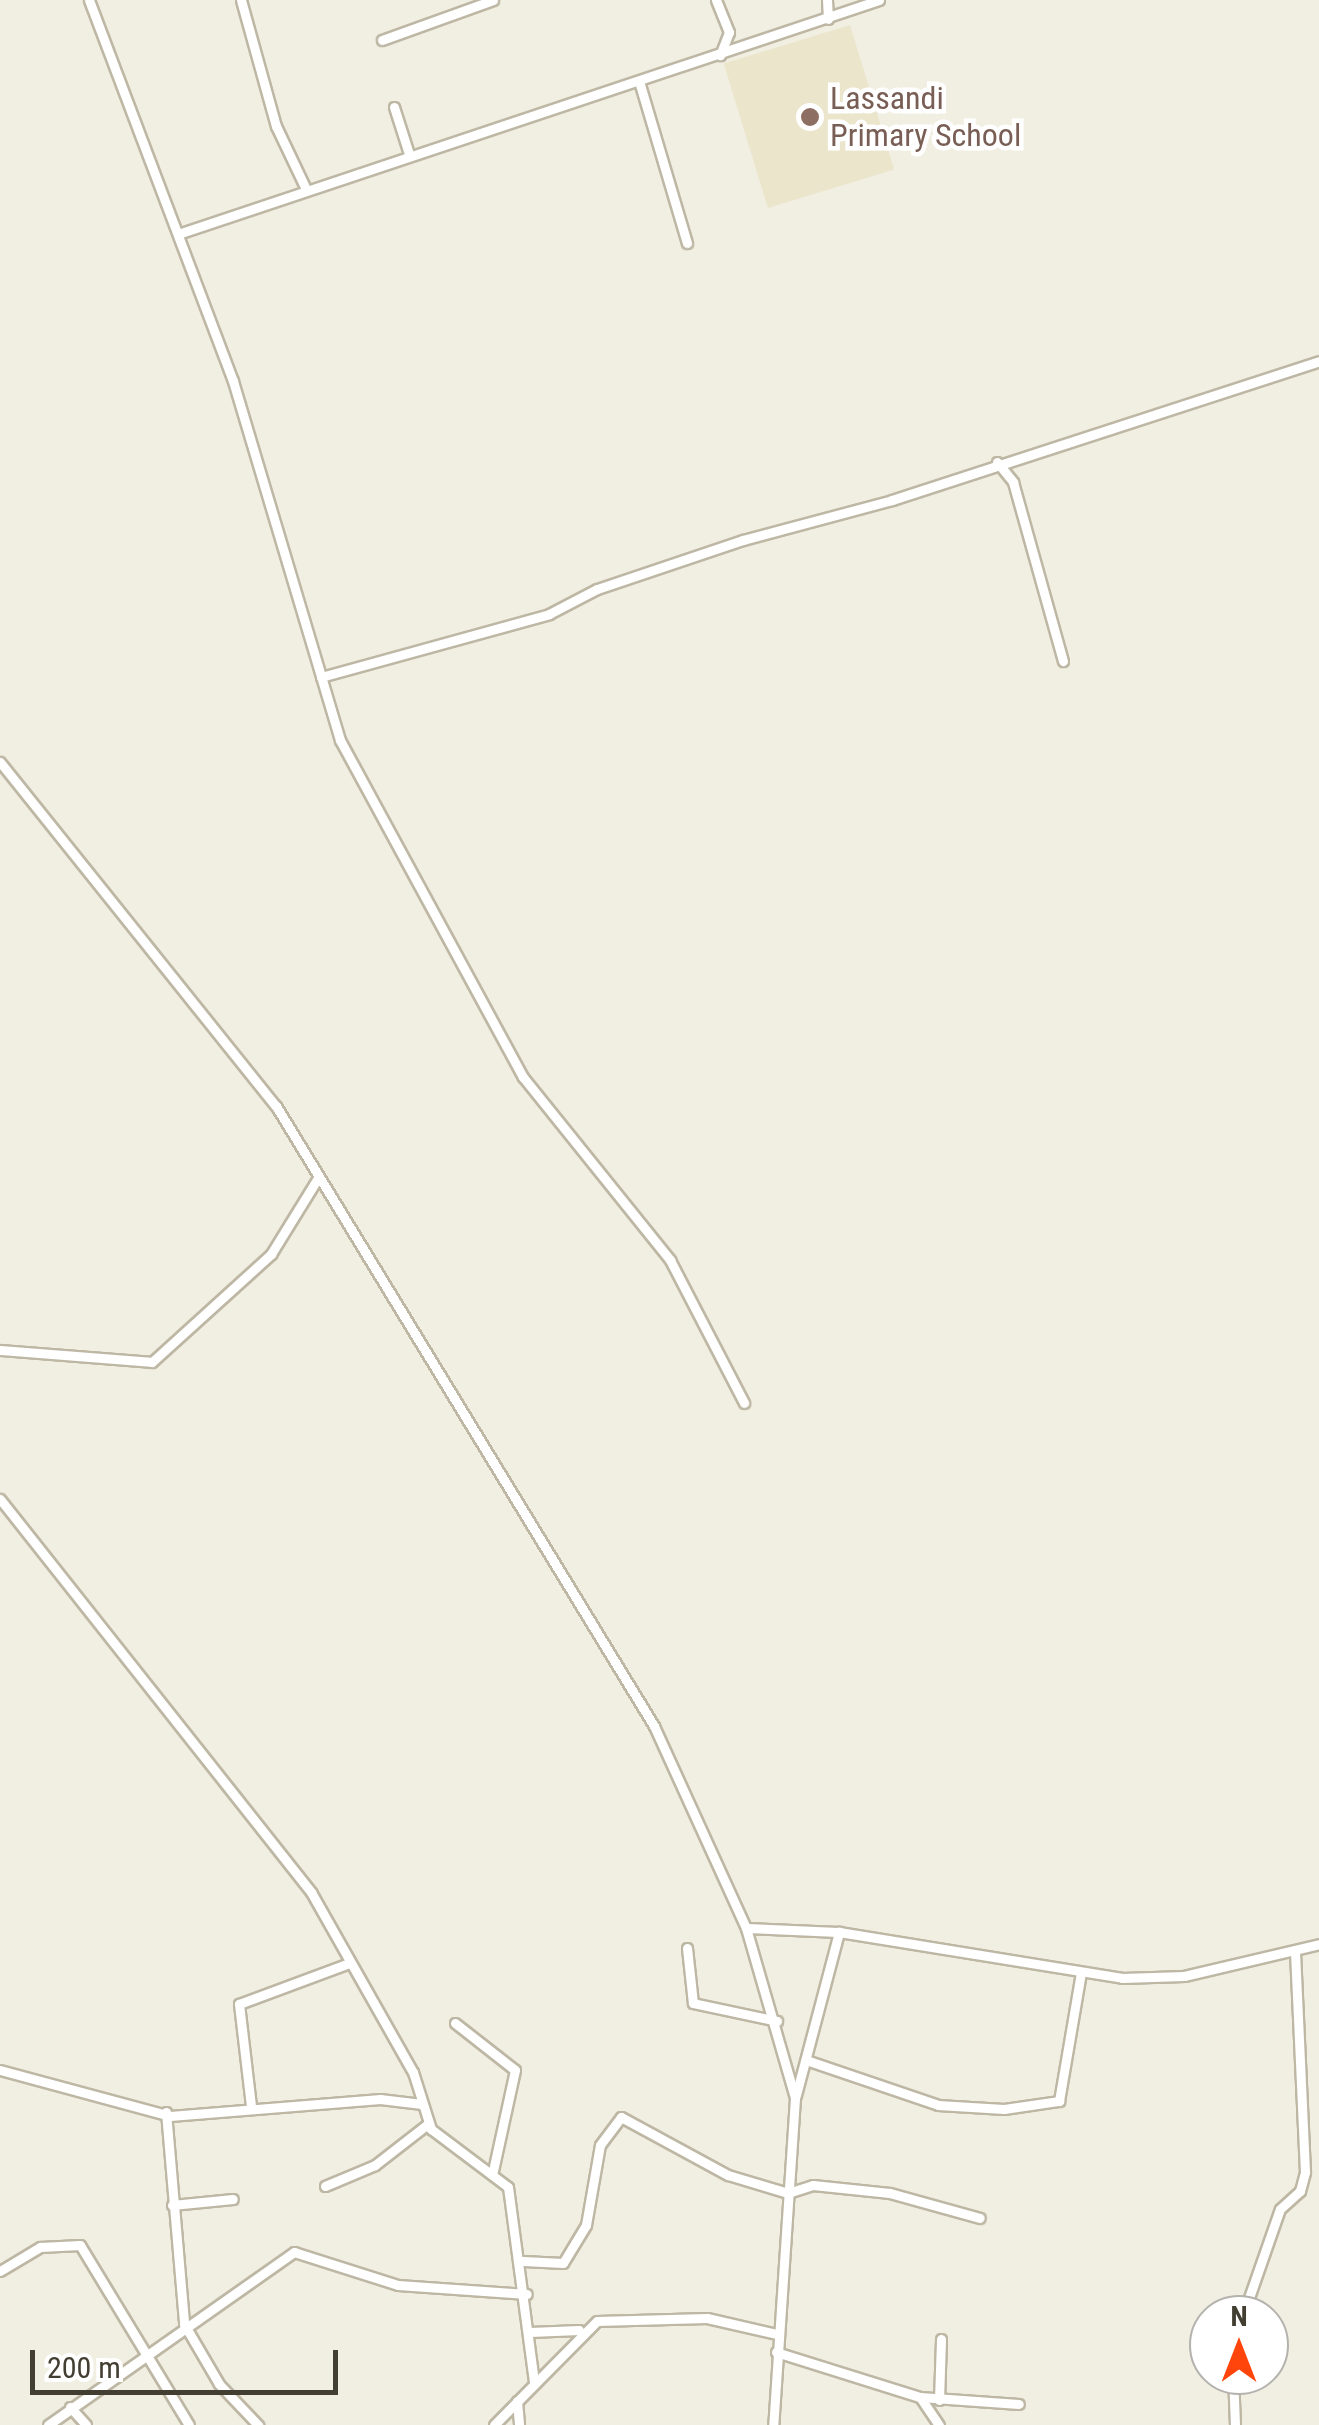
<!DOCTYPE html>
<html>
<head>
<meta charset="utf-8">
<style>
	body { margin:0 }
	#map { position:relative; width:1319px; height:2425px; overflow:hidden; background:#f1eee2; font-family:"Roboto Condensed",sans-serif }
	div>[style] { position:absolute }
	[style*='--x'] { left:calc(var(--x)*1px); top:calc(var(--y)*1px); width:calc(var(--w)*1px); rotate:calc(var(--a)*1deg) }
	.education>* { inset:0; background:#ebe5cb; transform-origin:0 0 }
	.roads { filter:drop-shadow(2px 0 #bdb7a4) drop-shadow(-2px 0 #bdb7a4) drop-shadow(0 2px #bdb7a4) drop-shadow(0 -2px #bdb7a4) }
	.minor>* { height:9px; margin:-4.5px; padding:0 4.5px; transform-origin:4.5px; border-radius:4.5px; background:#fff }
	.dots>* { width:28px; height:28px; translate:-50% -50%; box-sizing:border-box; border:5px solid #fff; border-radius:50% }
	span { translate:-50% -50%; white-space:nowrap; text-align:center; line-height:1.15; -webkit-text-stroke:9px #fff; paint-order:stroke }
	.education-label { font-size:32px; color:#785e54 }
	.left { translate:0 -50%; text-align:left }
	.north { position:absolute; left:1189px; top:2295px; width:100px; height:100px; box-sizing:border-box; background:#fff; border:2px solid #b4b2ad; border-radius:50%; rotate:0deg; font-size:28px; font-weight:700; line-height:40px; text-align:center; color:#433e32 }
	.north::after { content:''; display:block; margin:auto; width:35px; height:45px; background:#ff450b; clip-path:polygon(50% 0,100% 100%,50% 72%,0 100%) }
	.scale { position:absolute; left:30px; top:2350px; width:308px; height:45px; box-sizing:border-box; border:5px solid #433e32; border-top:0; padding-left:12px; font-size:30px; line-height:35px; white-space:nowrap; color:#433e32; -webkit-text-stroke:8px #fff; paint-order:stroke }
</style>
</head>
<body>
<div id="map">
	<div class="education">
		<i style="left:850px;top:25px;width:151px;height:132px;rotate:73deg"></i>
	</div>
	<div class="roads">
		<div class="minor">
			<i style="--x:89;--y:0;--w:407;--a:69.3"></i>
			<i style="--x:233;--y:381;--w:375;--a:73.4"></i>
			<i style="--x:340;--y:740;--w:383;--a:61.5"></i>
			<i style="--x:523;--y:1077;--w:235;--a:51.2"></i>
			<i style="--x:670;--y:1260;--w:161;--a:62.6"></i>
			<i style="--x:241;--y:0;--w:131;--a:74.5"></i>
			<i style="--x:276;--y:126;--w:68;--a:64.6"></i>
			<i style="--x:716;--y:0;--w:35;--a:68"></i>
			<i style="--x:729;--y:32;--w:25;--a:111"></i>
			<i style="--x:827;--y:0;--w:19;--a:87"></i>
			<i style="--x:382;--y:40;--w:118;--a:-19.8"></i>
			<i style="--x:639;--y:81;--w:169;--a:73.5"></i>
			<i style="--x:394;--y:107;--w:49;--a:72.3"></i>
			<i style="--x:178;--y:234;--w:739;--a:-18.46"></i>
			<i style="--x:997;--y:462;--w:26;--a:51"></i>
			<i style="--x:1013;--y:482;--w:186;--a:74.4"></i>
			<i style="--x:321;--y:677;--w:237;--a:-15.4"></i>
			<i style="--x:549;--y:614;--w:54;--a:-27.5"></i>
			<i style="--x:597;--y:589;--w:154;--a:-18.6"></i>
			<i style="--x:743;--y:540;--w:154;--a:-15"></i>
			<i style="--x:892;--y:500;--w:449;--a:-18"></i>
			<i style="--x:0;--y:762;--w:441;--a:51.3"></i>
			<i style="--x:276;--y:1106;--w:726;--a:58.63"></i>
			<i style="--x:654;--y:1726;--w:222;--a:65.5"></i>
			<i style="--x:746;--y:1928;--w:177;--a:73.9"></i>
			<i style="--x:795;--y:2098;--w:328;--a:93.8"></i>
			<i style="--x:0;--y:1350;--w:152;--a:4.5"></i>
			<i style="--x:152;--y:1362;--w:161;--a:-42.2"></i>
			<i style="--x:271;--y:1254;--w:89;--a:-58.3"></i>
			<i style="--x:0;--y:1499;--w:501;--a:51.64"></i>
			<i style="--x:311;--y:1892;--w:207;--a:60.5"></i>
			<i style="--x:413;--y:2072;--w:60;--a:72.5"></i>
			<i style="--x:431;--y:2129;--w:96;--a:37"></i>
			<i style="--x:508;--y:2187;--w:198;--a:82.4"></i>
			<i style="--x:746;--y:1928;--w:93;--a:2.5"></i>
			<i style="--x:687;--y:1948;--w:55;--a:83.8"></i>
			<i style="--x:693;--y:2003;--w:86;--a:12.1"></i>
			<i style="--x:455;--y:2023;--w:76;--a:38.1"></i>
			<i style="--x:515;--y:2070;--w:103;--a:102.3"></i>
			<i style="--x:809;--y:2061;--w:136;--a:18.8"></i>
			<i style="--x:938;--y:2105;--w:66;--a:3.5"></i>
			<i style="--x:1004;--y:2109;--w:56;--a:-8.3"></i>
			<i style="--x:1059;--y:2101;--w:131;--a:-80.3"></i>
			<i style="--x:0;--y:2070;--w:176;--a:15.1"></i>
			<i style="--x:170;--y:2116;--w:211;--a:-4.6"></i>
			<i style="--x:380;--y:2099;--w:42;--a:6.8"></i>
			<i style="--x:796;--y:2095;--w:169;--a:-75.2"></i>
			<i style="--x:839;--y:1932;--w:287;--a:9.2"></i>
			<i style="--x:1122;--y:1978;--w:62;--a:-1.8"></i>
			<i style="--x:1184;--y:1976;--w:139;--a:-13.3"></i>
			<i style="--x:251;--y:2106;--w:103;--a:-96.7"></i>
			<i style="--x:239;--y:2004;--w:117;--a:-20.4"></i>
			<i style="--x:166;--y:2112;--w:213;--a:85.1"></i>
			<i style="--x:184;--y:2324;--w:69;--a:59.7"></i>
			<i style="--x:219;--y:2384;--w:57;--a:46.4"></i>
			<i style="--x:325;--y:2186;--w:54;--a:-22.8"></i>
			<i style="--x:375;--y:2165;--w:68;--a:-37.9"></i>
			<i style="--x:172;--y:2205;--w:61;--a:-5.6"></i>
			<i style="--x:523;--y:2261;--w:40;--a:2.9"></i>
			<i style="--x:563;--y:2263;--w:44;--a:-58.8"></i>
			<i style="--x:586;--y:2225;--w:81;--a:-80.1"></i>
			<i style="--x:600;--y:2145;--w:35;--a:-53"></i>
			<i style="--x:621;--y:2117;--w:122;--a:28.5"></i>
			<i style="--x:728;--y:2175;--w:63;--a:16.7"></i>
			<i style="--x:788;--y:2193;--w:26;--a:-18"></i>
			<i style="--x:813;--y:2185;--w:77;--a:5.9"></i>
			<i style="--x:890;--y:2193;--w:93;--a:15.5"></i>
			<i style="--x:0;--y:2271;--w:47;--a:-31"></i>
			<i style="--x:40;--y:2247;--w:40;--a:-2.9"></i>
			<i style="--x:80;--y:2245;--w:210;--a:58.8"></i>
			<i style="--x:1243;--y:2315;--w:112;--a:-70.8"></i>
			<i style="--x:1280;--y:2209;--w:27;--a:-42"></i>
			<i style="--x:1300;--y:2191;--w:20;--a:-75"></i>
			<i style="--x:1305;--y:2172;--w:220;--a:-92.6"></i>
			<i style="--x:530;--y:2332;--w:49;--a:-2.3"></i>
			<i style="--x:776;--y:2352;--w:151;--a:17.4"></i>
			<i style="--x:920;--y:2397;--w:99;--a:4"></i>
			<i style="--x:1233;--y:2375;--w:50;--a:87.7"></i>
			<i style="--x:920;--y:2397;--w:34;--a:56"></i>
			<i style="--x:939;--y:2400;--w:61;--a:-88.1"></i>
			<i style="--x:517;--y:2401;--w:24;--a:85"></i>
			<i style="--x:70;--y:2407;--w:24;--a:48"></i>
			<i style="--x:48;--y:2425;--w:301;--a:-35.1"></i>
			<i style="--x:294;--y:2252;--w:109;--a:17.6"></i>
			<i style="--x:398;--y:2285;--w:129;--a:4"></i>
			<i style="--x:494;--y:2425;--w:146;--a:-45.3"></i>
			<i style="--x:597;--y:2321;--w:110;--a:-1.6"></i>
			<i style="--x:707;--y:2318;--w:72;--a:12.9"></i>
		</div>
	</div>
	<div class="dots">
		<i style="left:810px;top:117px;background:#8d6e63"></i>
	</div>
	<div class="education-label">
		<span class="left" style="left:830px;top:117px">Lassandi<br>Primary School</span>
	</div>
	<div class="north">N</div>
	<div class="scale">200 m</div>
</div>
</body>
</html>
